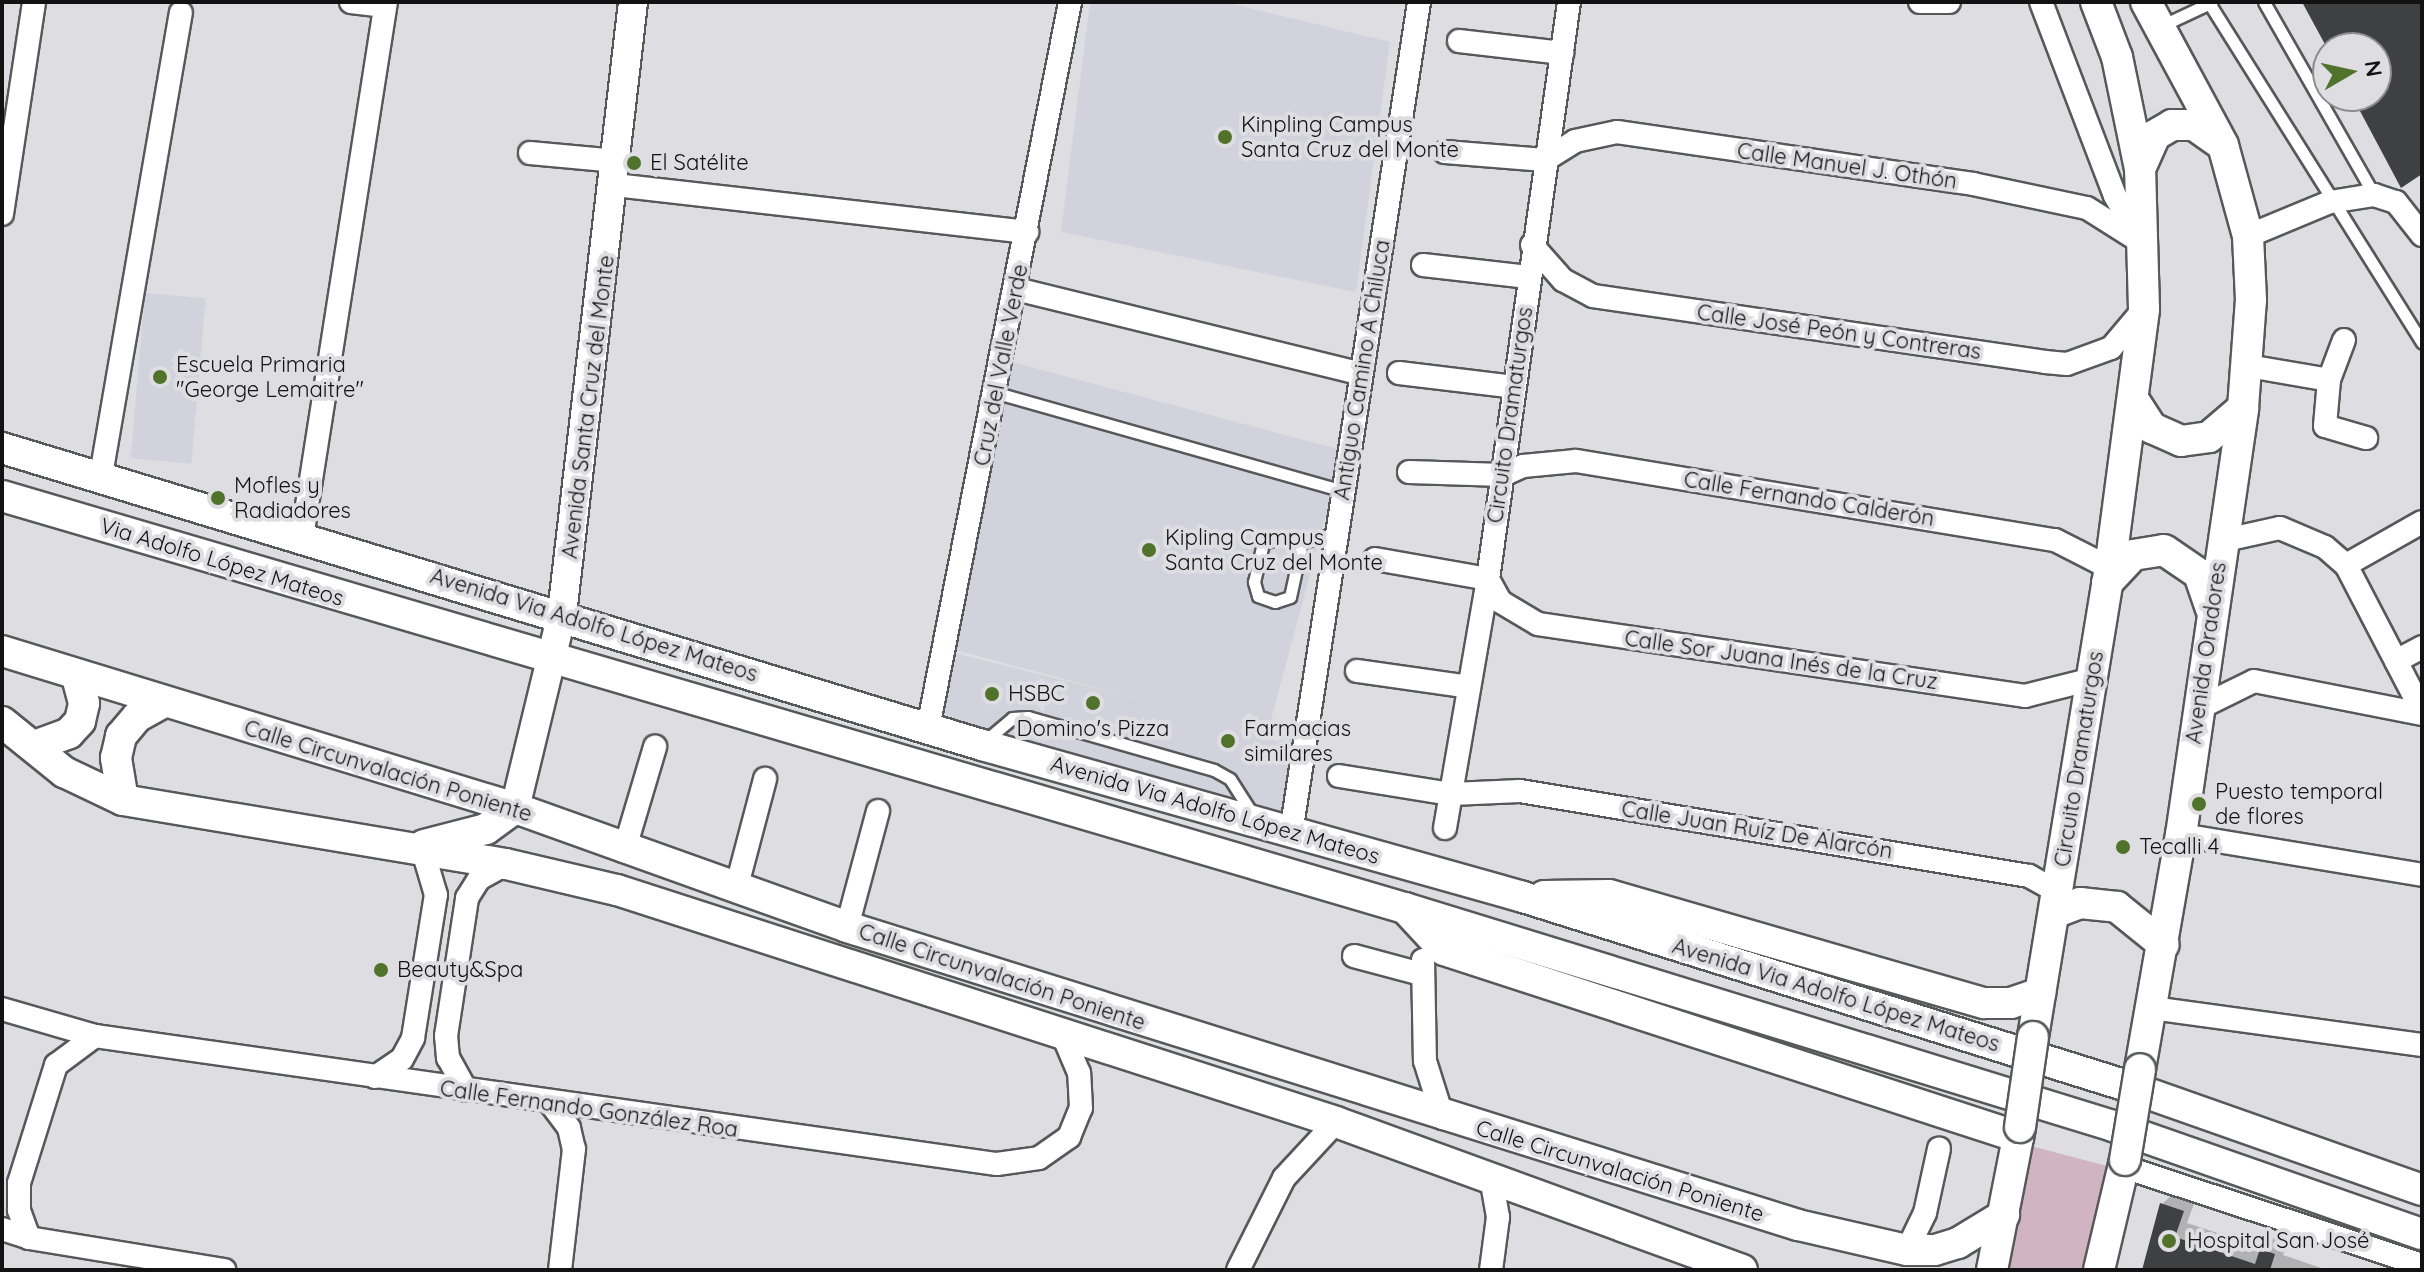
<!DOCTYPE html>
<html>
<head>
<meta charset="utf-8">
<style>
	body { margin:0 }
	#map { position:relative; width:2424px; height:1272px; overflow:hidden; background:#dedee2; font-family:Quicksand,sans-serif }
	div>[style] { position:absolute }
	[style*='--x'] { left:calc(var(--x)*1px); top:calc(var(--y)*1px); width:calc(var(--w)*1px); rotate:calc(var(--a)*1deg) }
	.built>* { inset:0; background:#d1d2dc; transform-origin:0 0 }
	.green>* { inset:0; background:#d0b4c2 }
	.shadow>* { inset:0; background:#0003 }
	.building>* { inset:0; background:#3e4042 }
	.roads { filter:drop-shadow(2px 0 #57585a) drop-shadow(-2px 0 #57585a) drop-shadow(0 2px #57585a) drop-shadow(0 -2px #57585a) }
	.service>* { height:11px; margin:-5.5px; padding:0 5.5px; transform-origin:5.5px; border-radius:5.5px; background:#fff }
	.minor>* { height:22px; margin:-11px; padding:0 11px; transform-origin:11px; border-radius:11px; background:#fff }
	.tertiary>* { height:28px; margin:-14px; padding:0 14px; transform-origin:14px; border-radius:14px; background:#fff }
	.secondary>* { height:30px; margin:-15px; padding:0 15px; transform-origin:15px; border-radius:15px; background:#fff }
	.bridges { filter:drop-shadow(2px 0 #57585a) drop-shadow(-2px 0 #57585a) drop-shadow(0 2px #57585a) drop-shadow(0 -2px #57585a) }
	.secondary-bridge>* { height:30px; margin:-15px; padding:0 15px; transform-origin:15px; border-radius:15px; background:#fff }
	.dots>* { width:22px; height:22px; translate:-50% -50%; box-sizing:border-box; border:4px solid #dedee2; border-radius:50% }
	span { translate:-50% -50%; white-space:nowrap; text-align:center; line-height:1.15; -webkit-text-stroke:8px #dedee2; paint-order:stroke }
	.poi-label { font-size:22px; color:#121213 }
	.left { translate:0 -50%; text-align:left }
	.street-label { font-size:22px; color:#121213 }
	.frame { position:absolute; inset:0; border:4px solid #121213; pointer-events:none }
	.north { position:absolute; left:2312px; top:32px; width:80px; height:80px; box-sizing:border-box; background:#dedee2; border:2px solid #8c8c8f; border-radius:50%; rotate:81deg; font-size:22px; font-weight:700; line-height:32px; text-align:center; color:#121213 }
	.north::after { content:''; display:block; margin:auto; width:28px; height:36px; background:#51722a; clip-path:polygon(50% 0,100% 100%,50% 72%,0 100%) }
</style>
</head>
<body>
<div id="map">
	<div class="built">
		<i style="clip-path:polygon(1090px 2px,1225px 2px,1390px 42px,1356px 292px,1061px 232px)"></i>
		<i style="left:145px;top:293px;width:61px;height:166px;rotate:5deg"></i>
		<i style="left:1009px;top:361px;width:346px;height:293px;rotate:15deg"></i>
		<i style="clip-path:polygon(950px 652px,1300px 739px,1289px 826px,934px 728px)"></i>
	</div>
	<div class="green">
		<i style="clip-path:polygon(2020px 1143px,2122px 1170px,2099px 1270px,1992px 1270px)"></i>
	</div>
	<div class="shadow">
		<i style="clip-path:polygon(2176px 1191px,2196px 1198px,2187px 1223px,2263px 1248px,2276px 1236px,2288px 1240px,2283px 1255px,2327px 1270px,2144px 1270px,2162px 1204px)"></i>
	</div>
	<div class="building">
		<i style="clip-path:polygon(2302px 2px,2422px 2px,2422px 174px,2401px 188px,2352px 96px,2376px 96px,2376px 48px,2327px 48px)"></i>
		<i style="clip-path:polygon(2160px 1203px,2184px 1211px,2175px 1237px,2255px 1264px,2260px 1249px,2275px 1254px,2270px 1270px,2142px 1270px)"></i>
	</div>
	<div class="roads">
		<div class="service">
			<i style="--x:2264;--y:2;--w:222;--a:60.3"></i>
			<i style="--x:2209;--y:3;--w:401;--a:57.9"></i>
			<i style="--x:2161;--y:26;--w:56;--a:-25.2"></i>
			<i style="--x:997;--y:393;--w:360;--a:15.8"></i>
			<i style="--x:1302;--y:542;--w:56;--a:102.3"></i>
			<i style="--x:1290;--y:597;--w:16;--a:162"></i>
			<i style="--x:1275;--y:602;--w:18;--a:-161"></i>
			<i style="--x:1258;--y:596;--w:15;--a:-106"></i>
			<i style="--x:1254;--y:582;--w:40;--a:-77"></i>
			<i style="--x:1263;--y:543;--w:16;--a:-18"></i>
			<i style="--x:1278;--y:538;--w:24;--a:9"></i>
			<i style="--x:1302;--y:542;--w:36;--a:-14"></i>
			<i style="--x:985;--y:741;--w:35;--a:-40"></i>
			<i style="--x:1012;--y:718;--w:16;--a:-4"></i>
			<i style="--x:1028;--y:717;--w:193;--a:15.9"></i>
			<i style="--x:1214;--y:770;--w:18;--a:29"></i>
			<i style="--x:1230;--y:779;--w:43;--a:57.4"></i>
		</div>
		<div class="minor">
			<i style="--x:351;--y:2;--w:34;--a:7"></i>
			<i style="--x:1920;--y:2;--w:29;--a:0"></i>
			<i style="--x:2041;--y:2;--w:208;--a:69.1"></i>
			<i style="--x:2115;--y:196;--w:43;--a:59.3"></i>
			<i style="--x:1459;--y:41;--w:104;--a:6.6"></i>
			<i style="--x:1445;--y:152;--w:100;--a:4.6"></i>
			<i style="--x:1545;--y:160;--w:36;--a:-32"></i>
			<i style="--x:1575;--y:141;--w:43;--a:-12.1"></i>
			<i style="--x:1617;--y:132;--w:360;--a:8.3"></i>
			<i style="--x:1973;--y:184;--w:116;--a:11.9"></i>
			<i style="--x:2087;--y:208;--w:67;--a:32.3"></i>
			<i style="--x:530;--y:153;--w:87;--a:5.3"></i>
			<i style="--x:615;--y:185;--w:415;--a:6.5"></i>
			<i style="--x:2;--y:214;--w:214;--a:-81.4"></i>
			<i style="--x:2248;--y:236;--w:89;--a:-22.5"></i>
			<i style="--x:2330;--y:202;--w:45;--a:-9"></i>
			<i style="--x:2374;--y:195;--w:23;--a:18"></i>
			<i style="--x:2396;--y:202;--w:42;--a:51.8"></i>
			<i style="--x:1532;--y:245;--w:47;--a:48.5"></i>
			<i style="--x:1563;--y:280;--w:34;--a:28"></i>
			<i style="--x:1593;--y:296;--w:457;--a:8.3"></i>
			<i style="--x:2045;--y:362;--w:22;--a:5"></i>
			<i style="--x:2067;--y:364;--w:47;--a:-20"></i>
			<i style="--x:2111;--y:348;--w:51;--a:-49.8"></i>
			<i style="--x:1423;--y:265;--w:106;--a:6.5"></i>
			<i style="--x:1016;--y:289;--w:355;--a:13.8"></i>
			<i style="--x:2344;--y:340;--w:43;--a:110.6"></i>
			<i style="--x:2329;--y:380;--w:46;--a:95"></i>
			<i style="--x:2325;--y:426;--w:43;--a:16.3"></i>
			<i style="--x:2248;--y:366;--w:82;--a:9.8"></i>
			<i style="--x:1399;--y:373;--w:116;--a:6.9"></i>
			<i style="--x:1409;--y:472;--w:94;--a:1.8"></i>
			<i style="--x:1503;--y:475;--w:22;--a:-24"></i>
			<i style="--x:1523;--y:466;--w:53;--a:-5.4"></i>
			<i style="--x:1576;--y:461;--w:485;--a:9.4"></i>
			<i style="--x:2055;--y:540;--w:62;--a:27"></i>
			<i style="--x:101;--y:475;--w:469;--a:-80.2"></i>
			<i style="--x:302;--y:537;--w:542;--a:-81.08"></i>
			<i style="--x:2221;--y:541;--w:60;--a:-12.4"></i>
			<i style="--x:2280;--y:528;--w:49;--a:22.9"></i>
			<i style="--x:2325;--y:547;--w:28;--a:41"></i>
			<i style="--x:2346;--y:565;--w:165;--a:62.5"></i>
			<i style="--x:1375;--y:559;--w:115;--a:10"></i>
			<i style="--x:1488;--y:579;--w:26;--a:61"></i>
			<i style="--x:1501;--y:602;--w:43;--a:30.7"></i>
			<i style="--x:1538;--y:624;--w:492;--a:8.4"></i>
			<i style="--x:2025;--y:696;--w:69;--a:-14.2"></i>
			<i style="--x:2346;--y:565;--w:87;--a:-29.5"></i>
			<i style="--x:2396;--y:661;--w:30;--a:-28"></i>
			<i style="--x:1357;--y:671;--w:113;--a:8.1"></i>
			<i style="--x:2199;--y:708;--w:61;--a:-26.1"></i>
			<i style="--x:2254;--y:681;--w:171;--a:11.1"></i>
			<i style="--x:928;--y:728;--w:740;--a:-78.93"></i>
			<i style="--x:1339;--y:776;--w:114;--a:9.1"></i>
			<i style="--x:1452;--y:794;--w:68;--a:-2.5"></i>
			<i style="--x:1520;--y:791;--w:516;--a:9.48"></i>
			<i style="--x:2029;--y:876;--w:33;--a:29"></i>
			<i style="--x:1445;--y:828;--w:253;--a:-80.2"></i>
			<i style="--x:1488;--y:579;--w:583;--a:-82.01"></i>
			<i style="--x:1291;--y:833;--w:841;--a:-81.24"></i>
			<i style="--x:2181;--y:835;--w:244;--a:9.4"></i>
			<i style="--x:624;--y:851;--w:109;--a:-73.4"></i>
			<i style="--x:736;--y:889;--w:114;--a:-75.2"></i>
			<i style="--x:847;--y:927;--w:120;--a:-75"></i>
			<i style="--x:1354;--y:956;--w:69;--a:15"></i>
			<i style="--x:1423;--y:960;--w:101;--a:88.9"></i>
			<i style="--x:1425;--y:1061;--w:60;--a:72.5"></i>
			<i style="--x:2152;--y:1008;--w:273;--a:7.8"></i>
			<i style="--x:2;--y:1009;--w:97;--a:16.2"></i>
			<i style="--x:95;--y:1036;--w:911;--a:8.08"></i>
			<i style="--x:997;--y:1164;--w:42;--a:-8.1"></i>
			<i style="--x:1039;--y:1158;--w:37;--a:-35"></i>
			<i style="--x:1069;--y:1137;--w:31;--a:-68"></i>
			<i style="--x:1081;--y:1108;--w:35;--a:-93"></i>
			<i style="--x:1079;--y:1073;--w:38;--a:-113"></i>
			<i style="--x:375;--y:1077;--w:32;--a:-34"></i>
			<i style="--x:402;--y:1059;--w:24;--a:-62"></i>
			<i style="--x:413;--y:1038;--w:145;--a:-80.9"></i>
			<i style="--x:436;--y:895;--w:46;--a:-106.5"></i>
			<i style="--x:466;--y:1090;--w:37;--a:-119"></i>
			<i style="--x:448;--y:1058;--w:22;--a:-95"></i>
			<i style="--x:446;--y:1036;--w:140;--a:-81.3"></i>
			<i style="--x:467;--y:898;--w:22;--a:-58"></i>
			<i style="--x:479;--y:879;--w:31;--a:-29"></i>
			<i style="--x:551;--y:1104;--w:30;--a:53"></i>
			<i style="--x:569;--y:1128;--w:22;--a:77"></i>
			<i style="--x:574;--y:1149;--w:122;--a:96.6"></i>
			<i style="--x:2124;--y:1167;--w:314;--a:18.2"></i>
			<i style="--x:1491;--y:1177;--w:41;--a:80.1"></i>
			<i style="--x:1498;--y:1217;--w:53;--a:97.5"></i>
			<i style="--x:2;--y:1229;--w:28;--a:18"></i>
			<i style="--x:29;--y:1238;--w:198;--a:9.3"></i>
			<i style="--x:29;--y:1238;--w:30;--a:-110"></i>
			<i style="--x:19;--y:1210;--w:27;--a:-90"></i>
			<i style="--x:19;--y:1183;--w:124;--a:-72.6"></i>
			<i style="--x:56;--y:1065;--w:49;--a:-36.6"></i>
			<i style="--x:1907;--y:1250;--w:41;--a:-64.1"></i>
			<i style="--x:1925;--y:1213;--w:66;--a:-77.7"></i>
			<i style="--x:1238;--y:1270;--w:103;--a:-63.4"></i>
			<i style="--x:1284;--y:1178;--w:76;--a:-47.1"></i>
		</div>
		<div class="tertiary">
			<i style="--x:515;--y:808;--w:200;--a:-76.4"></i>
			<i style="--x:562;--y:614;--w:616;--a:-83.38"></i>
		</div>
		<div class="secondary">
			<i style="--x:2140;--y:169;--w:37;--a:-66"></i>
			<i style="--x:2155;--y:135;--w:20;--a:-30"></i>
			<i style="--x:2172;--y:125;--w:22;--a:0"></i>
			<i style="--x:2194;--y:125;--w:33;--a:35"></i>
			<i style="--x:2133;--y:399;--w:35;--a:57"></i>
			<i style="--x:2152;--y:428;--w:32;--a:24"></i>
			<i style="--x:2181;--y:441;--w:28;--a:-8"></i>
			<i style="--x:2209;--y:437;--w:45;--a:-40.5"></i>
			<i style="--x:2;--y:448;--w:1024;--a:16.86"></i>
			<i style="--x:982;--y:745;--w:562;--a:15.69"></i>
			<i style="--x:1523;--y:897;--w:630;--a:17.37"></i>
			<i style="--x:2124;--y:1085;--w:316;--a:19.4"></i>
			<i style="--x:2;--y:496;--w:1462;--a:16.37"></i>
			<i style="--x:1405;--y:908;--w:741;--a:17.11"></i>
			<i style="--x:2113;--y:1126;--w:327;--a:19.3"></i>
			<i style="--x:2107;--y:583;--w:38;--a:-47"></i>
			<i style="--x:2133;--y:555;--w:31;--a:-9"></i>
			<i style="--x:2164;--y:550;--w:42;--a:34.4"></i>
			<i style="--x:2199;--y:574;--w:36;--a:71"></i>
			<i style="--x:2;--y:651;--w:536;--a:17.02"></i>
			<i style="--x:515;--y:808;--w:353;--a:19.7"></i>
			<i style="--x:847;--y:927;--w:997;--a:17.4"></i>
			<i style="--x:1798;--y:1225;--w:112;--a:12.9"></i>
			<i style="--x:1907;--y:1250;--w:28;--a:0"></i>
			<i style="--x:1935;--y:1250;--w:24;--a:-17"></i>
			<i style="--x:1958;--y:1243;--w:54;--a:-31.3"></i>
			<i style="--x:2;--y:722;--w:80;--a:38.9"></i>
			<i style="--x:64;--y:772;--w:65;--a:25.4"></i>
			<i style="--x:123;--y:800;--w:388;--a:9.5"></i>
			<i style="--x:506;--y:864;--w:114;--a:13.2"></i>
			<i style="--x:617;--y:890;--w:756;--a:17.88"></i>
			<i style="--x:1336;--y:1122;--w:432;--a:20"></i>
			<i style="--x:34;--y:746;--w:37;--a:-20"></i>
			<i style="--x:69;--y:733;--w:16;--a:-47"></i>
			<i style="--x:80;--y:721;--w:18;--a:-77"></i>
			<i style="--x:84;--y:703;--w:28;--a:-105"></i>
			<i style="--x:123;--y:800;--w:43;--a:-99.5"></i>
			<i style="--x:116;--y:758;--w:23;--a:-77"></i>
			<i style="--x:121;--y:736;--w:25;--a:-50"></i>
			<i style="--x:137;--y:717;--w:31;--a:-29"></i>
			<i style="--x:424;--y:845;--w:64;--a:-14.5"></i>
			<i style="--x:486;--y:829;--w:36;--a:-36"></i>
			<i style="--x:1544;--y:896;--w:65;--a:-0.9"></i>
			<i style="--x:1609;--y:895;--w:390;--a:16.1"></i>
			<i style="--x:1984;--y:1003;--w:27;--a:0"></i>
			<i style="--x:2011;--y:1003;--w:31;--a:-19"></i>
			<i style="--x:1405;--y:908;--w:57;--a:47.1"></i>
			<i style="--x:1444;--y:950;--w:604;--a:18.04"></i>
			<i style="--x:2054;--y:913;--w:28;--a:-21"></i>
			<i style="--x:2080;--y:903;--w:37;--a:6"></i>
			<i style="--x:2117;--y:907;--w:60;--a:39"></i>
			<i style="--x:2033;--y:1037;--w:475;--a:-80.7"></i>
			<i style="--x:2110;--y:568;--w:261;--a:-82.5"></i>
			<i style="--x:2144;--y:309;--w:140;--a:-91.6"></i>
			<i style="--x:2140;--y:169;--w:114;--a:-101.6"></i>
			<i style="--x:2117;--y:57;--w:59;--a:-110.9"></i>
			<i style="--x:2140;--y:1069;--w:238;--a:-80.1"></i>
			<i style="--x:2181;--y:835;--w:431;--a:-81.7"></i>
			<i style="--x:2243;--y:408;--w:108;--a:-85.8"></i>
			<i style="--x:2251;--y:300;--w:64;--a:-92.7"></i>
			<i style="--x:2248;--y:236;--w:94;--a:-105.4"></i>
			<i style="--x:2223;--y:145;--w:162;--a:-118.3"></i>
			<i style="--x:1992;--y:1270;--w:146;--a:-78.9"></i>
			<i style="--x:2099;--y:1270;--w:113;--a:-76.7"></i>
		</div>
	</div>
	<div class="bridges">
		<div class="secondary-bridge">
			<i style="--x:2020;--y:1127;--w:91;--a:-81.8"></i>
			<i style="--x:2125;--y:1160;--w:92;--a:-80.6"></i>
		</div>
	</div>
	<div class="dots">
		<i style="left:1225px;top:137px;background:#51722a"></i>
		<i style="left:634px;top:163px;background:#51722a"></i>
		<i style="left:160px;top:377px;background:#51722a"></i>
		<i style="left:218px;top:498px;background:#51722a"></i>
		<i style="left:1149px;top:550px;background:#51722a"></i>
		<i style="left:992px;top:694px;background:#51722a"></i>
		<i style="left:1093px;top:703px;background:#51722a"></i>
		<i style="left:1228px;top:741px;background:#51722a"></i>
		<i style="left:2199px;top:804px;background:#51722a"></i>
		<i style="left:2123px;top:847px;background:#51722a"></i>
		<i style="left:381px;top:970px;background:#51722a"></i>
		<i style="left:2169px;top:1241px;background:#51722a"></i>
	</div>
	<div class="poi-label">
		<span class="left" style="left:1241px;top:137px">Kinpling Campus<br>Santa Cruz del Monte</span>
		<span class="left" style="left:650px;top:163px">El Satélite</span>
		<span class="left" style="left:176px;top:377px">Escuela Primaria<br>"George Lemaitre"</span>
		<span class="left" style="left:234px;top:498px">Mofles y<br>Radiadores</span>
		<span class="left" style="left:1165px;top:550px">Kipling Campus<br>Santa Cruz del Monte</span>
		<span class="left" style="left:1008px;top:694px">HSBC</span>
		<span class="left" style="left:1244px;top:741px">Farmacias<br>similares</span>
		<span style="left:1093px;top:729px">Domino's Pizza</span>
		<span class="left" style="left:2215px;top:804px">Puesto temporal<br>de flores</span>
		<span class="left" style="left:2139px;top:847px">Tecalli 4</span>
		<span class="left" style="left:397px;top:970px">Beauty&amp;Spa</span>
		<span class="left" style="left:2187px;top:1241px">Hospital San José</span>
	</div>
	<div class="street-label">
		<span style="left:1847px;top:166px;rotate:8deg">Calle Manuel J. Othón</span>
		<span style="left:1839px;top:332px;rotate:8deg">Calle José Peón y Contreras</span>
		<span style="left:1001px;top:365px;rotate:-79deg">Cruz del Valle Verde</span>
		<span style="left:1362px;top:370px;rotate:-81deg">Antiguo Camino A Chiluca</span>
		<span style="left:588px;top:407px;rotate:-83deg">Avenida Santa Cruz del Monte</span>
		<span style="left:1510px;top:415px;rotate:-82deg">Circuito Dramaturgos</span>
		<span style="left:1809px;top:499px;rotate:9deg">Calle Fernando Calderón</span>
		<span style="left:222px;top:562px;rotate:17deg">Via Adolfo López Mateos</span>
		<span style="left:594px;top:625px;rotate:17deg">Avenida Via Adolfo López Mateos</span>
		<span style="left:2206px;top:653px;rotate:-82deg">Avenida Oradores</span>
		<span style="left:1781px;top:660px;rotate:8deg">Calle Sor Juana Inés de la Cruz</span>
		<span style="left:2079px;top:759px;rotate:-81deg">Circuito Dramaturgos</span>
		<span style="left:388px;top:771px;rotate:17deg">Calle Circunvalación Poniente</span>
		<span style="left:1215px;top:810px;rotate:16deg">Avenida Via Adolfo López Mateos</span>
		<span style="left:1757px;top:830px;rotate:9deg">Calle Juan Ruíz De Alarcón</span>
		<span style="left:1002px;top:977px;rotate:18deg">Calle Circunvalación Poniente</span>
		<span style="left:1836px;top:995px;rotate:17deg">Avenida Via Adolfo López Mateos</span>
		<span style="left:589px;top:1109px;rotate:8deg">Calle Fernando González Roa</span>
		<span style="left:1620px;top:1171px;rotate:17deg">Calle Circunvalación Poniente</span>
	</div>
	<div class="frame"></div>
	<div class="north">N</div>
</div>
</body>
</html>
